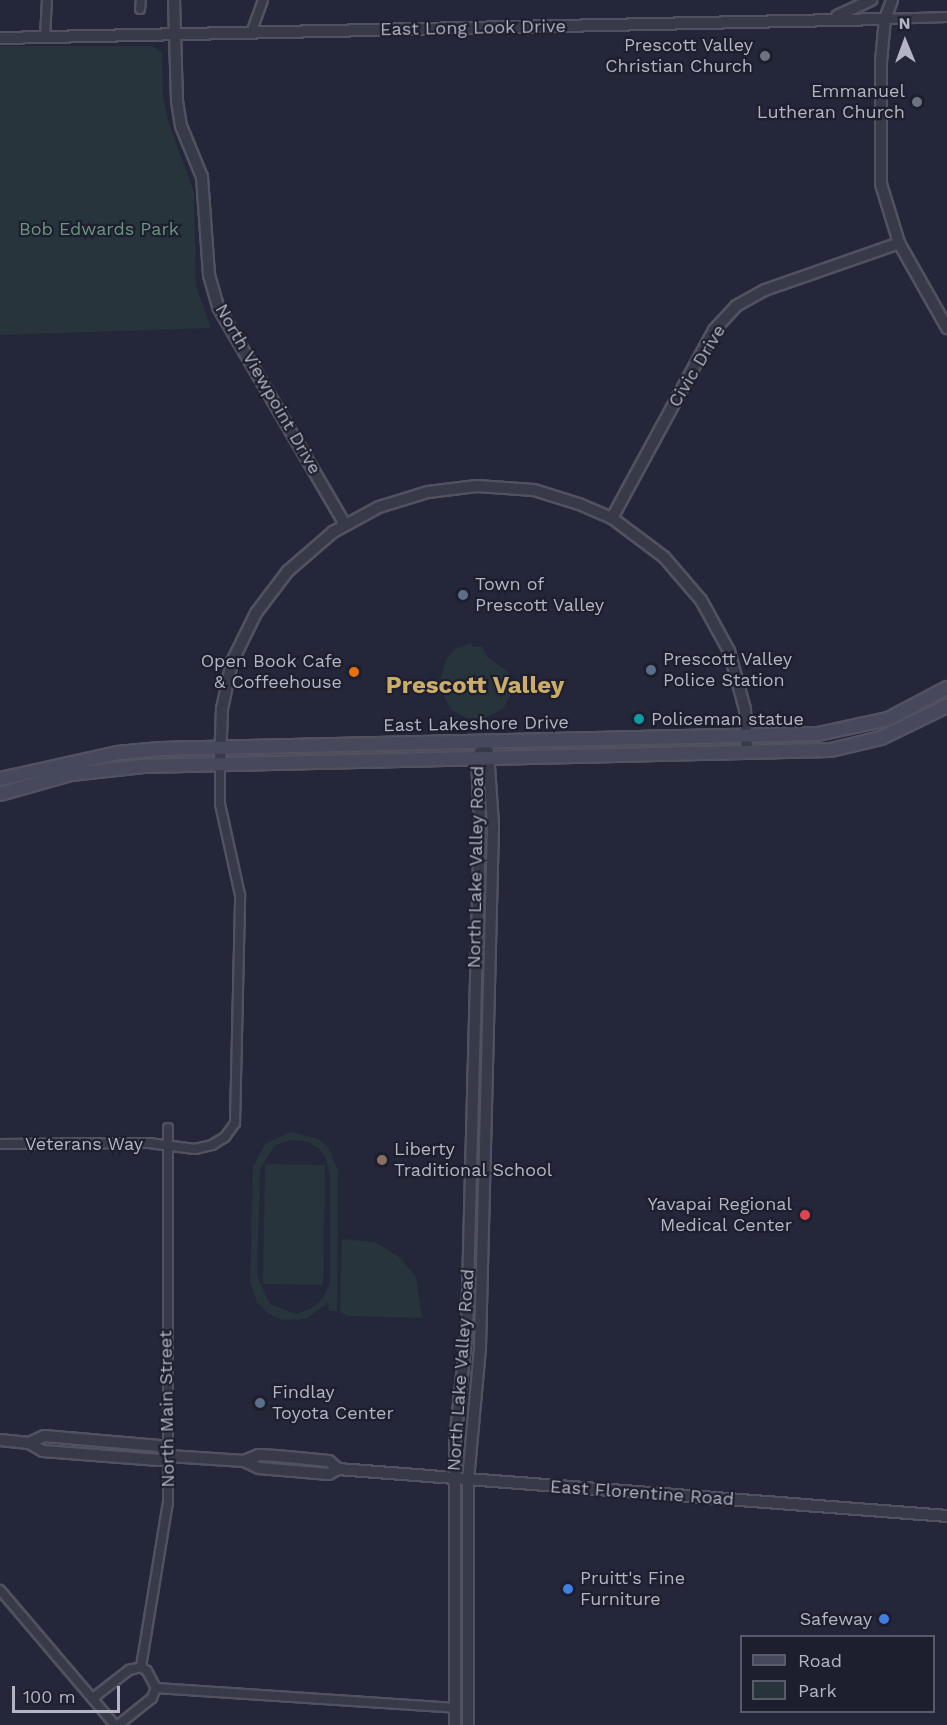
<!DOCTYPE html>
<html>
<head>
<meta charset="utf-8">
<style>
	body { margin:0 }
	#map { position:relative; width:947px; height:1725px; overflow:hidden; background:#242739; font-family:"Work Sans",sans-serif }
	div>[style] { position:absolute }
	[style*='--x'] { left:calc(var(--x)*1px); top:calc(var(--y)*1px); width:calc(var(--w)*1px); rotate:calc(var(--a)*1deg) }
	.green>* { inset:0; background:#27343b; transform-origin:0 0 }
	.roads { filter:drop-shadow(2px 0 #505261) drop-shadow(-2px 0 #505261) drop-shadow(0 2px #505261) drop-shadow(0 -2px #505261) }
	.minor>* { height:8px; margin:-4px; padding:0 4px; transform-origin:4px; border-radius:4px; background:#373a49 }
	.tertiary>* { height:10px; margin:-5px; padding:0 5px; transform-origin:5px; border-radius:5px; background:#373a49 }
	.secondary>* { height:12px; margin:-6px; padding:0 6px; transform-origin:6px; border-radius:6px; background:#46485c }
	.dots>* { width:16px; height:16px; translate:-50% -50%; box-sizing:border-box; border:3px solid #1d1f2e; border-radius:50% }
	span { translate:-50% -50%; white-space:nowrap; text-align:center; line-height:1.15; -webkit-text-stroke:4.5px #1d1f2e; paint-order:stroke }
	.street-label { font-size:18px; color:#b3b5c5 }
	.poi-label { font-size:18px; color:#b3b5c5 }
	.right { translate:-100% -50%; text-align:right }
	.left { translate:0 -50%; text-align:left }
	.park-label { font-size:18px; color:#6c947f }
	.district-label { font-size:24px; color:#cbad68; font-weight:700 }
	.legend { position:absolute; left:740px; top:1635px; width:195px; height:78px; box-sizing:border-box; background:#1d1f2e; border:2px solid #595b6a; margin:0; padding:8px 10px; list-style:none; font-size:18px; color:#b3b5c5 }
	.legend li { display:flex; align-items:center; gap:12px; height:30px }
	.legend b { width:30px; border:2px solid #595b6a }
	.north { position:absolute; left:875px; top:12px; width:60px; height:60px; -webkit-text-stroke:4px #1d1f2e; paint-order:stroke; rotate:359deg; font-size:16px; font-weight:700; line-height:24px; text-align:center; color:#b3b5c5 }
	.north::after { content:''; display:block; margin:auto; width:21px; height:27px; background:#b3b5c5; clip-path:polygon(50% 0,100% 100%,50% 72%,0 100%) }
	.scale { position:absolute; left:12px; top:1686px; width:108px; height:27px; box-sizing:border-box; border:3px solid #b3b5c5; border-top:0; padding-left:8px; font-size:18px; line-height:21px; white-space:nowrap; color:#b3b5c5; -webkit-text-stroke:4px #1d1f2e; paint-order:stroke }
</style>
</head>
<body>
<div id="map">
	<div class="green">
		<i style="clip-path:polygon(0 46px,152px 46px,162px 53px,163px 97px,169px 124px,194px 192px,196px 286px,211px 328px,0 335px)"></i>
		<i style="clip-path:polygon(471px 643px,472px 647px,482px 646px,487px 657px,507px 671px,515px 686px,503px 709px,482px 719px,467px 718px,451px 710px,439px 686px,446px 659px,455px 649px)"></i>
		<i style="clip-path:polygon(evenodd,291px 1132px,318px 1139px,328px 1147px,338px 1170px,337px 1311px,329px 1311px,328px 1303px,306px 1319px,283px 1320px,269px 1314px,257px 1302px,250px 1282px,253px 1167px,265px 1144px,291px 1132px,292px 1140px,308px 1142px,318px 1148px,325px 1156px,330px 1175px,330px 1283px,323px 1298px,312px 1308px,296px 1314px,270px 1304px,257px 1276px,260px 1169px,275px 1145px,292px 1140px)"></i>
		<i style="left:265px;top:1164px;width:60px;height:120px;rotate:1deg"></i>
		<i style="clip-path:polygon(342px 1239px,375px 1242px,398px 1256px,416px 1277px,422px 1318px,348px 1316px,340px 1312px)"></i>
	</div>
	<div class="roads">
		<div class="minor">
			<i style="--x:140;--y:9;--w:9;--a:-84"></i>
			<i style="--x:885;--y:19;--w:62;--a:-1.8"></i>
			<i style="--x:251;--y:33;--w:35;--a:-70"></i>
			<i style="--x:45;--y:37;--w:37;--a:-87"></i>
			<i style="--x:0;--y:1144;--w:149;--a:-0.4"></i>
			<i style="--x:149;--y:1143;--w:46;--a:7.4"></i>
			<i style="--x:195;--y:1149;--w:17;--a:-13"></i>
			<i style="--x:212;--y:1145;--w:15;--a:-32"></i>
			<i style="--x:225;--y:1137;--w:17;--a:-54"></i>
			<i style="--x:235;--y:1123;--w:228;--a:-88.7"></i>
			<i style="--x:240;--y:895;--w:93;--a:-102.4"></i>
			<i style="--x:220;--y:804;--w:41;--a:-90"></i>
			<i style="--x:0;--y:1590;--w:177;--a:49.6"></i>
			<i style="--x:141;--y:1667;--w:166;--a:-80.7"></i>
			<i style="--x:168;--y:1503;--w:375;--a:-90"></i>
			<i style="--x:156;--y:1688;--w:300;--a:3.8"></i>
			<i style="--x:93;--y:1698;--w:46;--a:-37.9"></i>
			<i style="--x:129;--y:1670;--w:12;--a:-14"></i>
			<i style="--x:141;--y:1667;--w:7;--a:34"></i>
			<i style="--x:147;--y:1671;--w:19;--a:62"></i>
			<i style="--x:156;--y:1688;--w:11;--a:112"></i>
			<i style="--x:152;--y:1698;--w:43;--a:141.5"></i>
		</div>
		<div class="tertiary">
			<i style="--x:174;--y:0;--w:101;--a:88.3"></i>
			<i style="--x:177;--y:101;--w:25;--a:81"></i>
			<i style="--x:181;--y:126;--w:55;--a:67.6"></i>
			<i style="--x:202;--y:177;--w:98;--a:85.9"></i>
			<i style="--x:209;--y:275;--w:33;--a:74"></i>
			<i style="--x:218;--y:307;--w:251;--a:59.7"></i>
			<i style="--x:892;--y:0;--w:20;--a:110"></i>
			<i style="--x:885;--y:19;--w:43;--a:95.3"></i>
			<i style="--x:881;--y:62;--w:122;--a:90"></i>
			<i style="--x:881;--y:184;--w:62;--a:73"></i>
			<i style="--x:899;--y:243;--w:98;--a:60.5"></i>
			<i style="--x:837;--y:16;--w:38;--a:-25"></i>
			<i style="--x:0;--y:38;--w:885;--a:-1.23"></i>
			<i style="--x:612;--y:518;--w:214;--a:-61.5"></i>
			<i style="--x:714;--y:330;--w:33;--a:-47"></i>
			<i style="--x:736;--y:306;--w:33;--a:-29"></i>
			<i style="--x:765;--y:290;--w:142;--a:-19.3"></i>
			<i style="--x:220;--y:763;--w:54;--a:-87.9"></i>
			<i style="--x:222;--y:709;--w:48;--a:-78"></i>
			<i style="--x:232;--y:662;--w:55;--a:-63.9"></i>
			<i style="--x:256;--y:613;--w:53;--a:-52.7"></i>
			<i style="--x:288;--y:571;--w:60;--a:-40.9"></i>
			<i style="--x:333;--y:532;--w:52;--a:-28.5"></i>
			<i style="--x:379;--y:507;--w:51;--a:-17"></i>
			<i style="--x:428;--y:492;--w:49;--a:-7"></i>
			<i style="--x:477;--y:486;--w:57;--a:4"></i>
			<i style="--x:534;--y:490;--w:47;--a:17.3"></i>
			<i style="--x:579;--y:504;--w:36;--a:23"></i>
			<i style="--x:612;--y:518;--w:65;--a:36.9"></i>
			<i style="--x:664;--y:557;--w:57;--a:49.3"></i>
			<i style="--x:701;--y:600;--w:58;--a:61.2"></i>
			<i style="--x:729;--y:651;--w:60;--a:74.6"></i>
			<i style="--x:745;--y:709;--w:43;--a:87.3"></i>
			<i style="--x:0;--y:1440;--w:29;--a:6"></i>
			<i style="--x:169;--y:1456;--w:14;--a:-135"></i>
			<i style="--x:159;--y:1446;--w:115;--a:-175"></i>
			<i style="--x:44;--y:1436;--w:17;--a:155"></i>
			<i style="--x:29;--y:1443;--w:16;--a:30"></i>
			<i style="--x:43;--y:1451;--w:116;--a:4.4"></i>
			<i style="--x:159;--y:1460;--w:11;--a:-22"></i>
			<i style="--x:169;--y:1456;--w:75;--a:3.8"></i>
			<i style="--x:244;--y:1461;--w:17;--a:25"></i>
			<i style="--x:259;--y:1468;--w:70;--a:4.9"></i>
			<i style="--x:329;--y:1474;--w:10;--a:-29"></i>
			<i style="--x:338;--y:1469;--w:611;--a:4.41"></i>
			<i style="--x:244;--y:1461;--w:16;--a:-22"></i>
			<i style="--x:259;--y:1455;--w:18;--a:3"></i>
			<i style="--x:277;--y:1456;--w:52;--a:5.5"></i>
			<i style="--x:329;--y:1461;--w:12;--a:42"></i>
			<i style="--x:455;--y:1725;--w:284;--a:-90"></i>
			<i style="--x:455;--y:1441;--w:113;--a:-83.9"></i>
			<i style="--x:467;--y:1329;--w:507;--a:-88.53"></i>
			<i style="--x:480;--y:822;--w:64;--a:-92.7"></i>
			<i style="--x:477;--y:758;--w:18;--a:-63"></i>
			<i style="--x:468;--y:1725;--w:245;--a:-90"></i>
			<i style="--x:468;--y:1480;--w:134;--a:-84.8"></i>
			<i style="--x:480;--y:1347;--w:522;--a:-88.57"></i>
			<i style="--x:493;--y:825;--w:74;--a:-93.9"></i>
		</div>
		<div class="secondary">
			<i style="--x:0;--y:779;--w:120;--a:-12.5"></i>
			<i style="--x:117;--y:753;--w:43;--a:-5.3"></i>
			<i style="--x:160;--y:749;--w:658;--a:-1.31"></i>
			<i style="--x:818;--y:734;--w:72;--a:-12.1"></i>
			<i style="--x:888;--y:719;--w:67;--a:-27.7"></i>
			<i style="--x:0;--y:794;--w:74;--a:-15.7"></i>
			<i style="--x:71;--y:774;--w:73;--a:-6.3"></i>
			<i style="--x:144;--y:766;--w:687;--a:-1.33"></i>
			<i style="--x:831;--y:750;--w:51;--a:-13.5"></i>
			<i style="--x:881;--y:738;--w:73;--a:-25.9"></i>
		</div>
	</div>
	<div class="dots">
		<i style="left:765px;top:56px;background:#6b7280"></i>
		<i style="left:917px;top:102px;background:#6b7280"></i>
		<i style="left:463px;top:595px;background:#5c6f8a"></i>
		<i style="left:651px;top:670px;background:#5c6f8a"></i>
		<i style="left:354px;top:672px;background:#e8710a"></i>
		<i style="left:639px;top:719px;background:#0f9aa8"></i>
		<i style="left:382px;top:1160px;background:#8d6e63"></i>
		<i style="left:805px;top:1215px;background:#e0444e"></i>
		<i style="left:260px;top:1403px;background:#5c6f8a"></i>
		<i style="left:568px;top:1589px;background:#3f7fe0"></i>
		<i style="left:884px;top:1619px;background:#3f7fe0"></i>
	</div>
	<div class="street-label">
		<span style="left:473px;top:28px;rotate:-1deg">East Long Look Drive</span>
		<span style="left:697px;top:366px;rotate:-59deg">Civic Drive</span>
		<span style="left:268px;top:389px;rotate:60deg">North Viewpoint Drive</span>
		<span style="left:476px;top:724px;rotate:-1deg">East Lakeshore Drive</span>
		<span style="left:476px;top:867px;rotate:-89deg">North Lake Valley Road</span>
		<span style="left:84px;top:1144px">Veterans Way</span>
		<span style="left:461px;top:1370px;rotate:-86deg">North Lake Valley Road</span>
		<span style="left:167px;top:1409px;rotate:-91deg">North Main Street</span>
		<span style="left:642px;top:1493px;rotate:4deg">East Florentine Road</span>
	</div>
	<div class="poi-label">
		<span class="right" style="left:753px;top:56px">Prescott Valley<br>Christian Church</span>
		<span class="right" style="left:905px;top:102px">Emmanuel<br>Lutheran Church</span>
		<span class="left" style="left:475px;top:595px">Town of<br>Prescott Valley</span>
		<span class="left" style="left:663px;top:670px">Prescott Valley<br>Police Station</span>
		<span class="right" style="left:342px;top:672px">Open Book Cafe<br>&amp; Coffeehouse</span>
		<span class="left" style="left:651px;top:719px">Policeman statue</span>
		<span class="left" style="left:394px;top:1160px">Liberty<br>Traditional School</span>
		<span class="right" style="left:792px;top:1215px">Yavapai Regional<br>Medical Center</span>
		<span class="left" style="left:272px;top:1403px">Findlay<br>Toyota Center</span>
		<span class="left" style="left:580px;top:1589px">Pruitt's Fine<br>Furniture</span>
		<span class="right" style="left:872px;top:1619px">Safeway</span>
	</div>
	<div class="park-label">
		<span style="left:99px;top:229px">Bob Edwards Park</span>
	</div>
	<div class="district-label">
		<span style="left:475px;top:686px">Prescott Valley</span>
	</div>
	<ul class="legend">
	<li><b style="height:8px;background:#46485c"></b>Road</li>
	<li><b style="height:16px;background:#27343b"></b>Park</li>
	</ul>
	<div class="north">N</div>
	<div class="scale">100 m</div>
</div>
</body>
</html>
